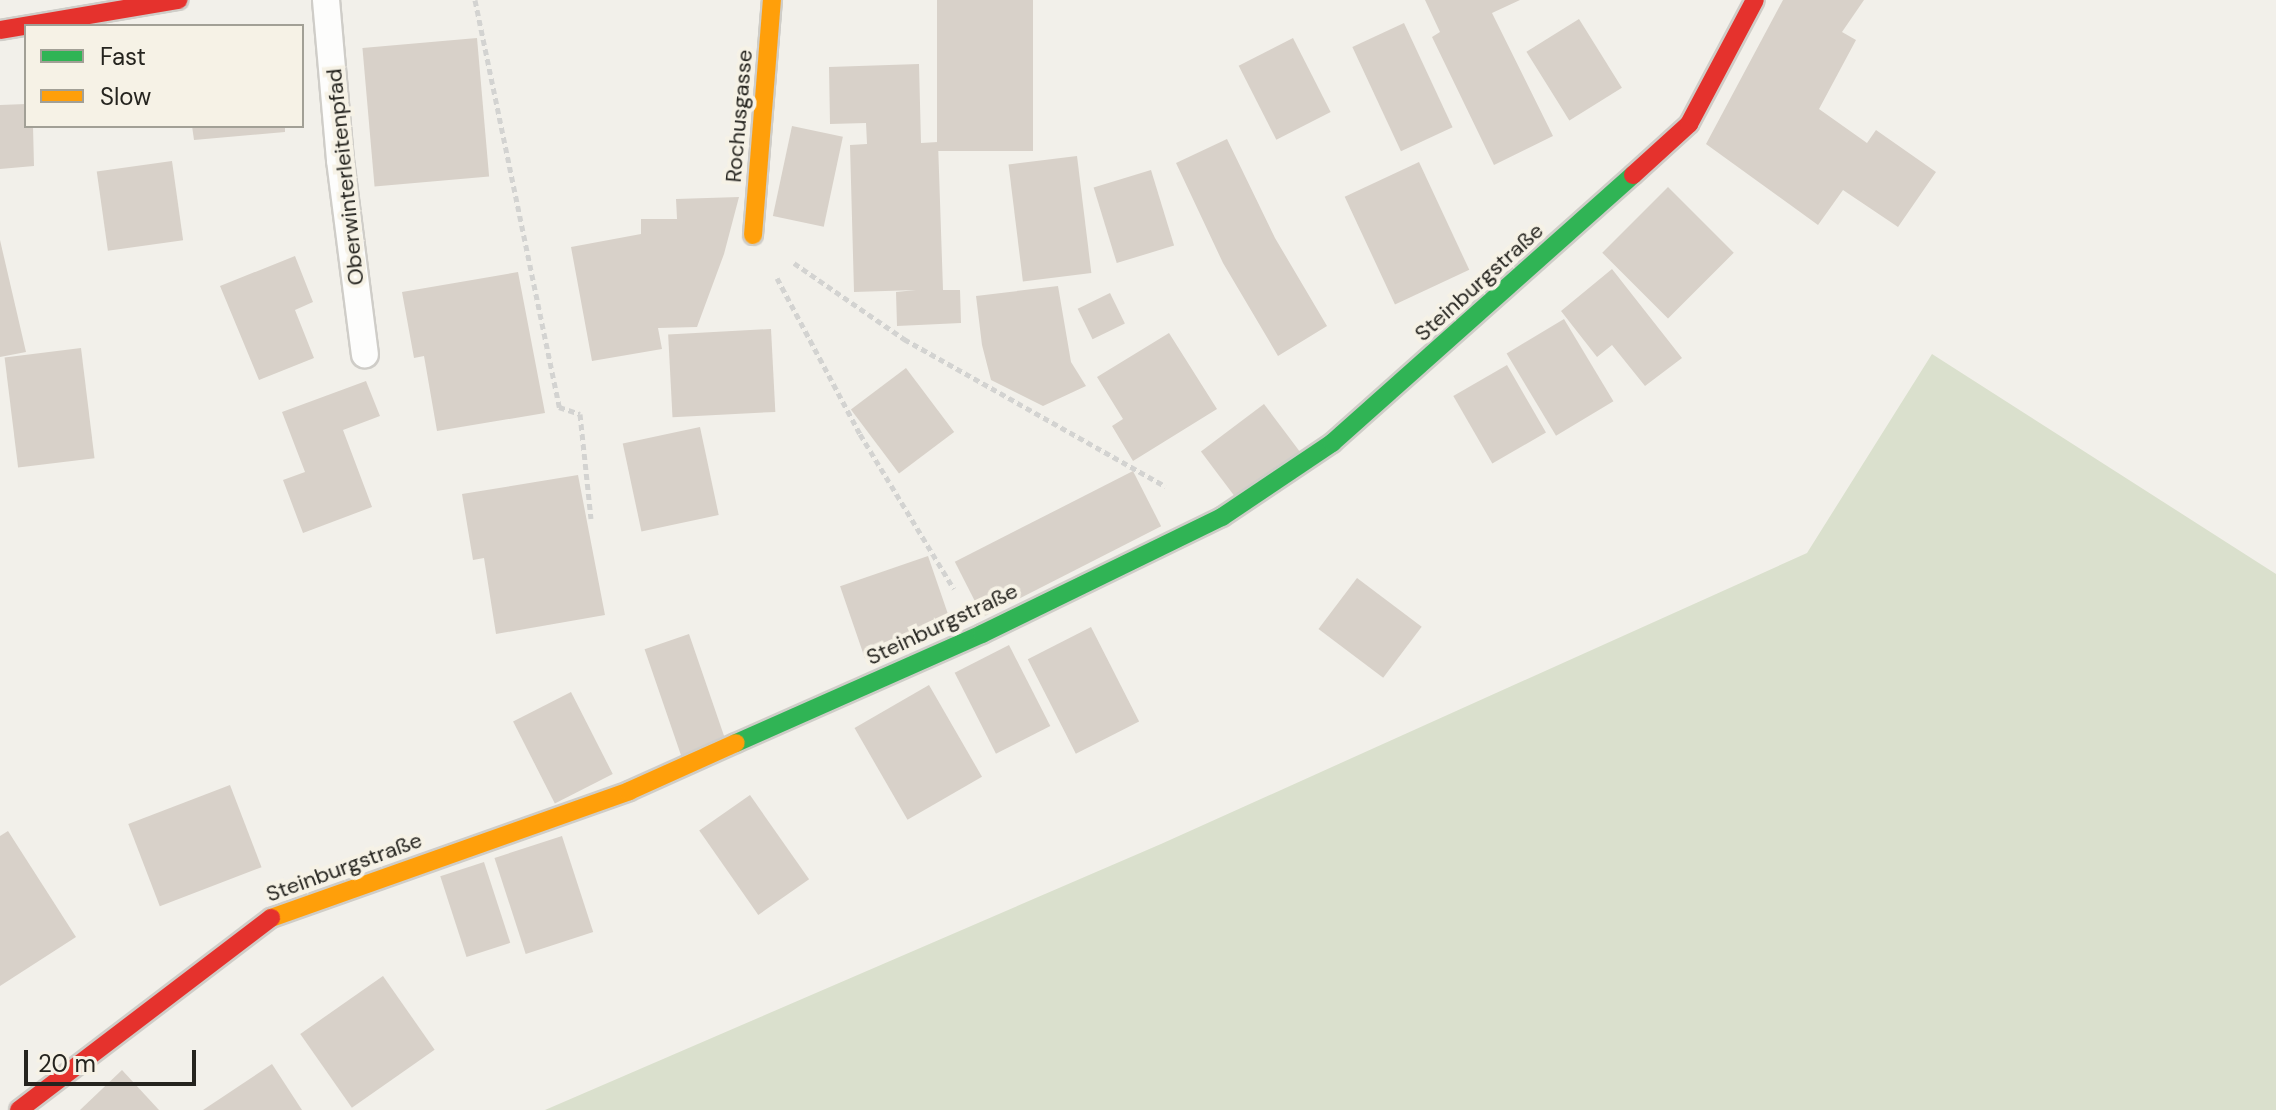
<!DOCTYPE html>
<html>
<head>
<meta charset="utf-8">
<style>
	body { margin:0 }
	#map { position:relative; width:2276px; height:1110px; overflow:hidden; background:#f2f0ea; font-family:"DM Sans",sans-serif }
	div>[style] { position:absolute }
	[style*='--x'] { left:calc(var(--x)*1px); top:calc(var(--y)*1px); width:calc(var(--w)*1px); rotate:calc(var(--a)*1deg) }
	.green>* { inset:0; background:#dae0cd }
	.building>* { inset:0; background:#d8d1c9; transform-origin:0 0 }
	.path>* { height:5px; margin-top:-2.5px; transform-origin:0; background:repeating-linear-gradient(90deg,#d3d3d1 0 6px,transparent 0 10px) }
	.roads { filter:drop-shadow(2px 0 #cfcdc8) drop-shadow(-2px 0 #cfcdc8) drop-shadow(0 2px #cfcdc8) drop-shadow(0 -2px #cfcdc8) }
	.lane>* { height:26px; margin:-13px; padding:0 13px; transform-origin:13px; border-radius:13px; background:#fdfdfc }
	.fast>* { height:18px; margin:-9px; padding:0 9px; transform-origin:9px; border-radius:9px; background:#30b455 }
	.slow>* { height:18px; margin:-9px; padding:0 9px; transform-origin:9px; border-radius:9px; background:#ff9f0a }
	.jam>* { height:18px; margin:-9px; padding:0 9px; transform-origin:9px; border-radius:9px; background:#e5322d }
	span { translate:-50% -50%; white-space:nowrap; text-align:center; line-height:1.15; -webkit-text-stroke:8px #f6f2e6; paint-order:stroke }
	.street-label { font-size:22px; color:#25241f }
	.legend { position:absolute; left:24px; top:24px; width:280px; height:104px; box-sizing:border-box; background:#f6f2e6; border:2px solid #a2a096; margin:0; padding:10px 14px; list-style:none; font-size:24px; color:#25241f }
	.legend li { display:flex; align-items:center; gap:16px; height:40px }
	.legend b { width:40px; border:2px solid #a2a096 }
	.scale { position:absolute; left:24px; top:1050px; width:172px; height:36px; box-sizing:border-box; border:4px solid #25241f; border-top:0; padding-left:10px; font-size:24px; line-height:28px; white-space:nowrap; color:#25241f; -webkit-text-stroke:6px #f6f2e6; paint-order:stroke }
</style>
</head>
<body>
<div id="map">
	<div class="green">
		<i style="clip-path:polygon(1932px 354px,2276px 574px,2276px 1110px,545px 1110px,1161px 844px,1807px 553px)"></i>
	</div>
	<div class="building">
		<i style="left:937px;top:0;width:96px;height:151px"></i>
		<i style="clip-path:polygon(1425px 0,1520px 0,1492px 13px,1553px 136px,1494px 165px,1432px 37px,1440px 32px)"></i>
		<i style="clip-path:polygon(1783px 0,1864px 0,1842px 32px,1856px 40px,1819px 109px,1867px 143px,1876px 130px,1936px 172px,1898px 227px,1843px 190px,1818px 225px,1706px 144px)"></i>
		<i style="left:1579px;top:19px;width:81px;height:62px;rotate:58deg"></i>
		<i style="left:1404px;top:23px;width:115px;height:57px;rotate:65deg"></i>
		<i style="left:477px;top:38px;width:139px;height:115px;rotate:85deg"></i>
		<i style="left:1293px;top:38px;width:83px;height:61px;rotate:63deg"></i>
		<i style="clip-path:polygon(919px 64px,921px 143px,938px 142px,943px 290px,960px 290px,961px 323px,897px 326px,896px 292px,916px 290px,854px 292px,850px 145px,867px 144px,866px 123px,830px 124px,829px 67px)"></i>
		<i style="clip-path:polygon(26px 104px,26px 126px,33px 126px,34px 166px,0 169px,0 105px)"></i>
		<i style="clip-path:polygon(192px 126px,285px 126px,285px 132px,194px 140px)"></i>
		<i style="left:792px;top:126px;width:52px;height:92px;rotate:12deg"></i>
		<i style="clip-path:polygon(1227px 139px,1275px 238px,1327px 326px,1278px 356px,1223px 263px,1176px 163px)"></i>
		<i style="left:1077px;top:156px;width:118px;height:69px;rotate:83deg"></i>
		<i style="left:172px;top:161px;width:80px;height:76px;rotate:82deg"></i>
		<i style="left:1419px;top:162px;width:119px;height:82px;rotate:65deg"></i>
		<i style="left:1151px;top:170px;width:79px;height:60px;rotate:73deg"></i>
		<i style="left:1668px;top:187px;width:93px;height:93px;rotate:45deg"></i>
		<i style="clip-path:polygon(739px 197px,724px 254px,697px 327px,658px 328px,662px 349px,592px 361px,571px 247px,641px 234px,641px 219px,677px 219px,676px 199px)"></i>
		<i style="clip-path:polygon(0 240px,26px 352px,0 357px)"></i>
		<i style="clip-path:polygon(295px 256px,313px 302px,295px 310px,314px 358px,259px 380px,220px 286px)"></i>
		<i style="clip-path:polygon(1612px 269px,1682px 358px,1645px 386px,1612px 345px,1597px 357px,1561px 311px)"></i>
		<i style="clip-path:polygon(518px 272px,545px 413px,437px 431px,424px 356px,414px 358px,402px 292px)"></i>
		<i style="clip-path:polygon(1058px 286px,1071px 362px,1086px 386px,1043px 406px,991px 380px,982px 345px,976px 296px)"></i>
		<i style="left:1110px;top:293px;width:34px;height:36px;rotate:64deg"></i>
		<i style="left:1564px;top:319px;width:96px;height:67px;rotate:59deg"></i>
		<i style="left:771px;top:329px;width:83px;height:103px;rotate:87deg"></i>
		<i style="clip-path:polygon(1169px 333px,1217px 409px,1133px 461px,1112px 426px,1123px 419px,1097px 377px)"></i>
		<i style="left:81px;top:348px;width:111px;height:77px;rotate:83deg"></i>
		<i style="left:1507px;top:365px;width:78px;height:62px;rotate:60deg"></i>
		<i style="left:906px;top:368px;width:80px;height:69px;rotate:53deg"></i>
		<i style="clip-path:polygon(366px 381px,380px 416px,343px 430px,372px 507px,303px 533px,283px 480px,305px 472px,282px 412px)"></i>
		<i style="left:1264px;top:404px;width:60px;height:79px;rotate:53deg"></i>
		<i style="left:700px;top:427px;width:90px;height:79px;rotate:78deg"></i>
		<i style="left:1133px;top:471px;width:62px;height:200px;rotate:63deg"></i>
		<i style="clip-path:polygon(578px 475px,605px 615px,496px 634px,484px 558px,473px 560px,462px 494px)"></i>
		<i style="left:928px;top:556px;width:78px;height:93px;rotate:71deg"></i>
		<i style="left:1357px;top:578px;width:81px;height:64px;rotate:37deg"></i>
		<i style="left:1091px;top:627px;width:106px;height:71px;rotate:63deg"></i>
		<i style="left:689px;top:634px;width:112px;height:47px;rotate:71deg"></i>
		<i style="left:1009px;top:645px;width:91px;height:61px;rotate:63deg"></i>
		<i style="left:929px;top:685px;width:106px;height:86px;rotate:60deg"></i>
		<i style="left:571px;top:692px;width:92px;height:65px;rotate:63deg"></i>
		<i style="left:230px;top:785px;width:88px;height:109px;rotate:69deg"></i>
		<i style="left:750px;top:795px;width:103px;height:62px;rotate:55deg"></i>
		<i style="clip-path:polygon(8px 831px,76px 937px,0 986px,0 836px)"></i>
		<i style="left:562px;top:836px;width:101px;height:71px;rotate:72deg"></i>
		<i style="left:484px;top:862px;width:85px;height:46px;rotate:72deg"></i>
		<i style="left:383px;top:976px;width:90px;height:101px;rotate:55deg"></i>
		<i style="clip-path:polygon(272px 1064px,302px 1110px,203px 1110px)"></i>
		<i style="clip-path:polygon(122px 1070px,159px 1110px,80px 1110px)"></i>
	</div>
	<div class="path">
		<i style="--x:475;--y:0;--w:416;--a:78.3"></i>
		<i style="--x:559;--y:407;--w:22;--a:18"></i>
		<i style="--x:580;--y:414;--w:105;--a:84"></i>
		<i style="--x:794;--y:263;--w:134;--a:34.6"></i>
		<i style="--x:904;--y:339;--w:300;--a:29.4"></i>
		<i style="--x:777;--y:278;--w:177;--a:62"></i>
		<i style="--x:860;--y:434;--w:181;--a:58.8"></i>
	</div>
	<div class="roads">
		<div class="lane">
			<i style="--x:326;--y:0;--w:161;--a:85"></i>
			<i style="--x:340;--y:160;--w:196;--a:82.7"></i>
		</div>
		<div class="fast">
			<i style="--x:736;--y:743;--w:269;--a:-23.9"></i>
			<i style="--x:982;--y:634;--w:267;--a:-26"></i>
			<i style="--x:1222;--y:517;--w:133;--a:-33.9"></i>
			<i style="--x:1332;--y:443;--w:403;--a:-41.7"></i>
		</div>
		<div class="slow">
			<i style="--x:753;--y:235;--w:236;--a:-85.4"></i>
			<i style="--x:271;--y:918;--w:380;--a:-19.5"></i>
			<i style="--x:629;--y:791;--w:117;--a:-24.2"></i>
		</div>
		<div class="jam">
			<i style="--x:0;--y:30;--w:181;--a:-9.6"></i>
			<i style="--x:1633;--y:175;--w:76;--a:-42.3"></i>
			<i style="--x:1689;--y:124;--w:140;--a:-62"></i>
			<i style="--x:19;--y:1110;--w:317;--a:-37.3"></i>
		</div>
	</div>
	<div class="street-label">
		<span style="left:739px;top:116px;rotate:-85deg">Rochusgasse</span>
		<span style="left:345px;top:177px;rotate:-96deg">Oberwinterleitenpfad</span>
		<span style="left:1479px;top:282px;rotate:-42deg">Steinburgstraße</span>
		<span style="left:942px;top:624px;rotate:-25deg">Steinburgstraße</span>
		<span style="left:344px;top:867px;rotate:-20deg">Steinburgstraße</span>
	</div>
	<ul class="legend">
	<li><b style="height:10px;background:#30b455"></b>Fast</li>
	<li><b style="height:10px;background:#ff9f0a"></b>Slow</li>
	</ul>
	<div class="scale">20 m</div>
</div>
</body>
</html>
